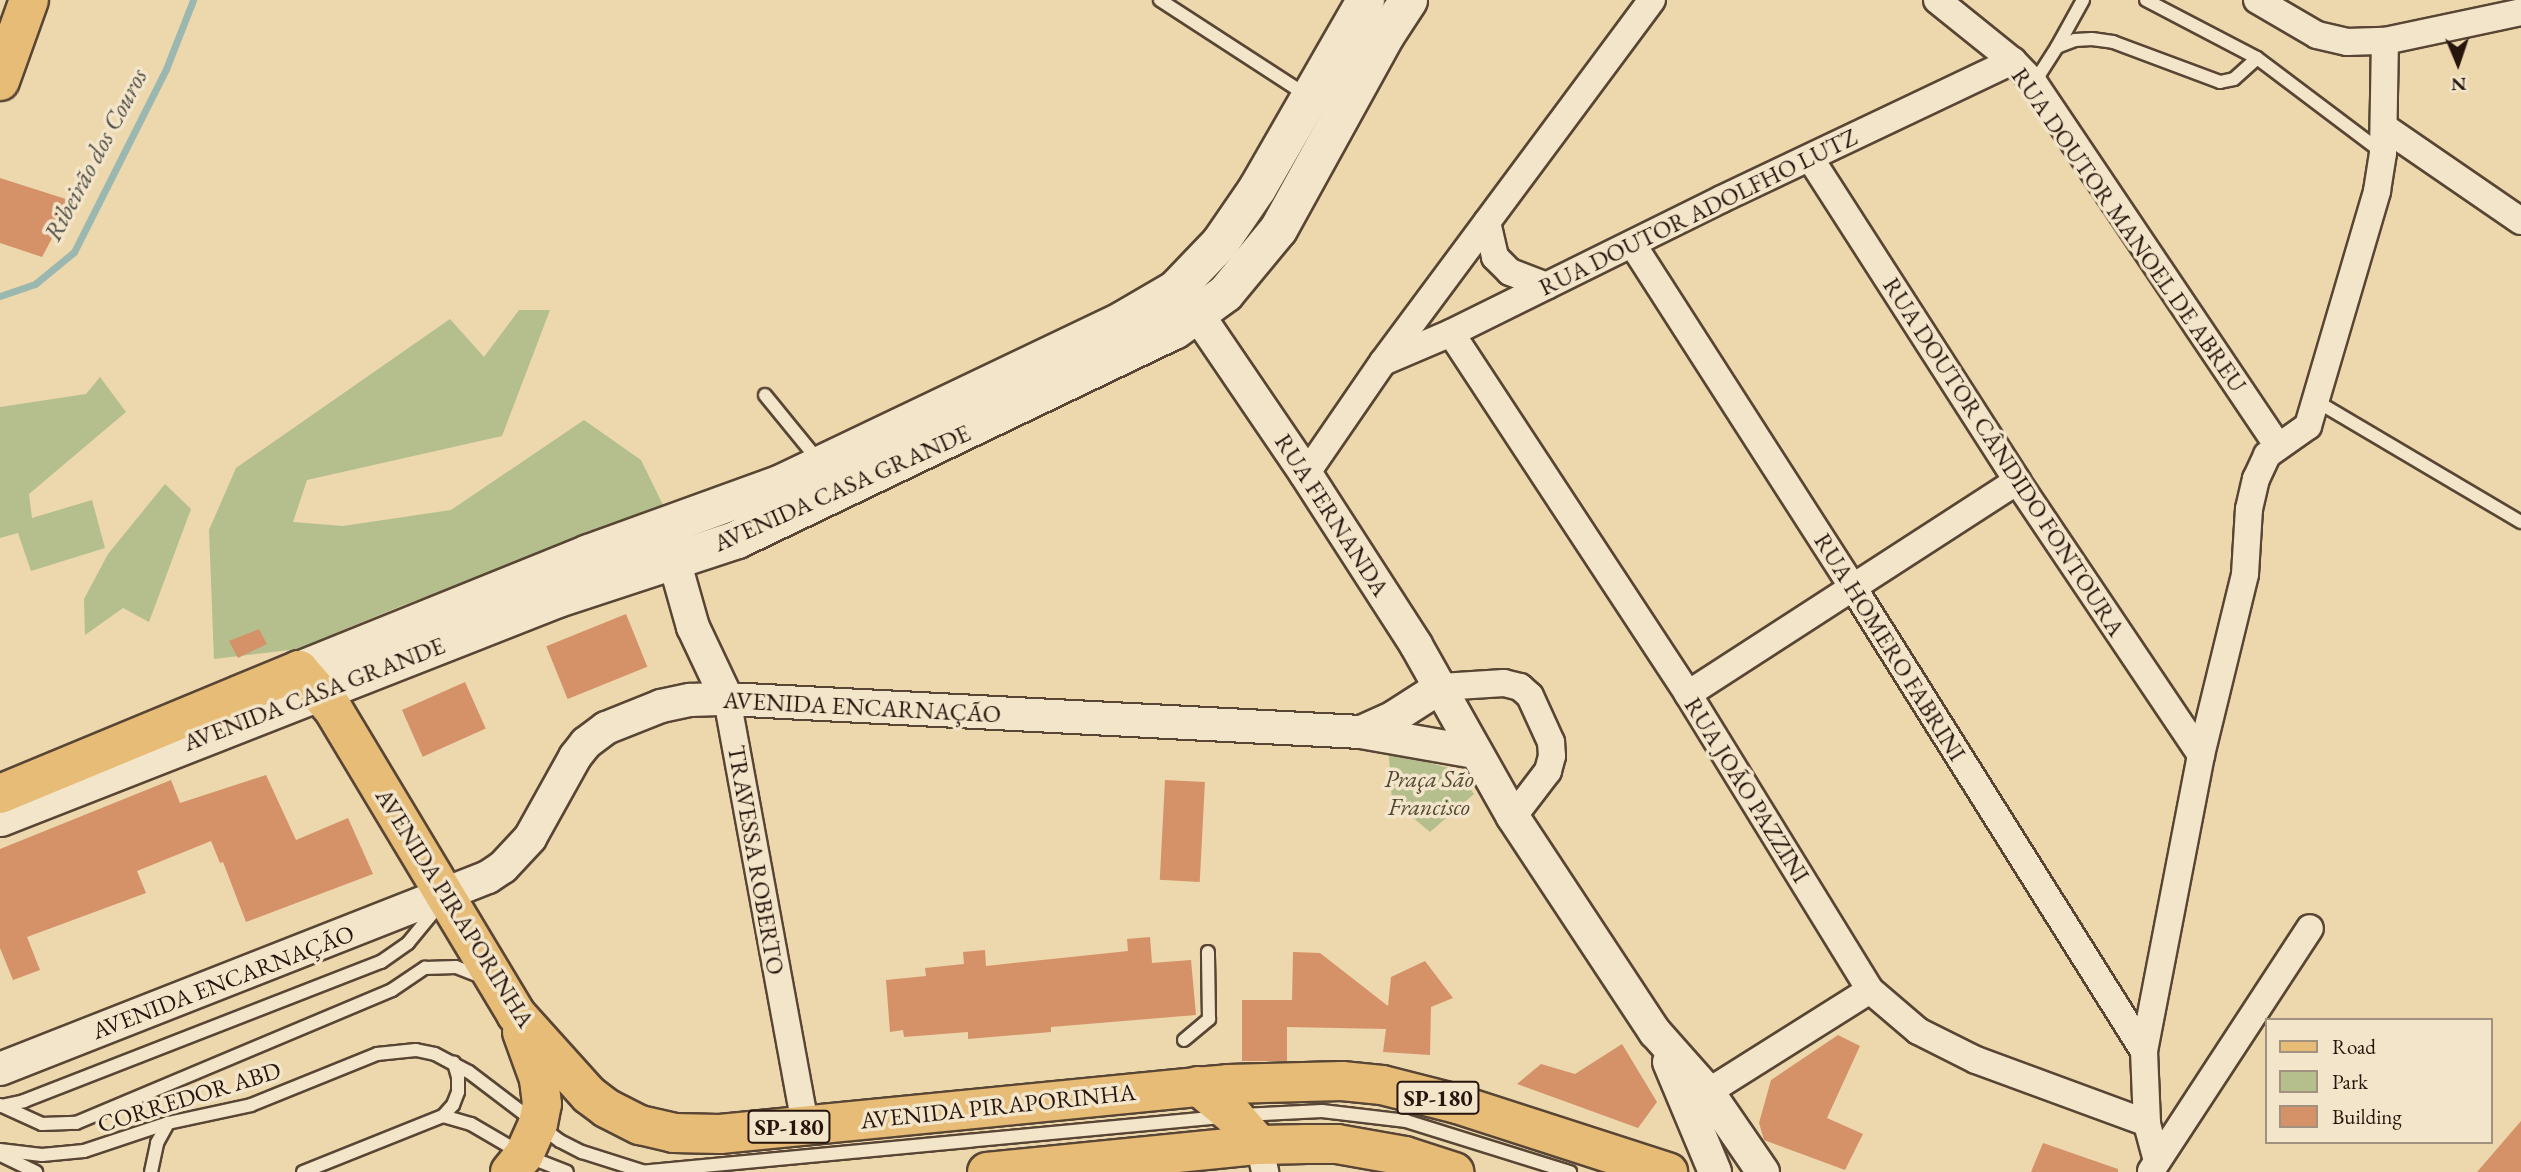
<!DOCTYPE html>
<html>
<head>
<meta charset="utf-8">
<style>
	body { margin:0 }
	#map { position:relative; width:2521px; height:1172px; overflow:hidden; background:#edd7ad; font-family:"EB Garamond",serif }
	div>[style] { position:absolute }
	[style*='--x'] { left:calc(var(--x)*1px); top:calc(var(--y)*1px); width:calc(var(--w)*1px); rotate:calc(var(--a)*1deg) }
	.green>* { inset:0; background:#b4bf8d }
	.stream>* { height:7px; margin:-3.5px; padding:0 3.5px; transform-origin:3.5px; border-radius:3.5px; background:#9ab8b0 }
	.building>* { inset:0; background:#d59269; transform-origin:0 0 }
	.roads { filter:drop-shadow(2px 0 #584534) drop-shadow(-2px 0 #584534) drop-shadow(0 2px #584534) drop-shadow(0 -2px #584534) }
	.service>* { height:12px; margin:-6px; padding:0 6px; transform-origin:6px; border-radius:6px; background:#f3e5ca }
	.minor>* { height:26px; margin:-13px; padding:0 13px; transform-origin:13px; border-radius:13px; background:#f3e5ca }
	.tertiary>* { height:32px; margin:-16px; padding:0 16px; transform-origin:16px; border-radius:16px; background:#f3e5ca }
	.secondary>* { height:37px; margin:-18.5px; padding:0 18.5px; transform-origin:18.5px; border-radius:18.5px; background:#f3e5ca }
	.primary>* { height:38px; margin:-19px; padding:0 19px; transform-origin:19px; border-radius:19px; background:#e6bc76 }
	span { translate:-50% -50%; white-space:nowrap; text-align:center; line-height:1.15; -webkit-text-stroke:7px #f3e5ca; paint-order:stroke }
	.shield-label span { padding:2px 5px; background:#f3e5ca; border:2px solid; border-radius:5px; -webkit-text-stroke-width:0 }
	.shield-label { font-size:23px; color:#27140c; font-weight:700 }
	.street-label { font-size:24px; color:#27140c }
	.park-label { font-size:24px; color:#514733; font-style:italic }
	.water-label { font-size:26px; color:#4f4d45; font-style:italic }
	.legend { position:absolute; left:2265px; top:1018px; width:228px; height:126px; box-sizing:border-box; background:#f3e5ca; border:2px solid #a1917e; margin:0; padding:9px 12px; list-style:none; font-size:21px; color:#27140c }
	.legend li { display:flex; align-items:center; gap:14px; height:35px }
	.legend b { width:35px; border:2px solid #a1917e }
	.north { position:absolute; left:2423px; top:28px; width:70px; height:70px; -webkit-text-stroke:5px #f3e5ca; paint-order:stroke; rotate:178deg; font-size:19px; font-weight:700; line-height:28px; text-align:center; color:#27140c }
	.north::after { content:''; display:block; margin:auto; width:24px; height:32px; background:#27140c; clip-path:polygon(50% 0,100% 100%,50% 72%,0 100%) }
</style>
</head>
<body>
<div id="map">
	<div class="green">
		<i style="clip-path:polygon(519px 310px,550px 310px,502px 436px,307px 480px,293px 522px,343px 526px,451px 510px,584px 420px,641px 460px,665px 509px,401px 606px,298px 649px,214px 659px,209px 530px,236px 468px,450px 319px,484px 357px)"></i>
		<i style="clip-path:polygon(100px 377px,126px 412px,29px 494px,32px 518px,92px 500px,105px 548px,31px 571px,18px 533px,0 538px,0 407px,86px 394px)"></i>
		<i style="clip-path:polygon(165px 484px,191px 509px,149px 622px,123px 608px,85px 635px,84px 599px,108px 554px)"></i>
		<i style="clip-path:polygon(1389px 756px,1404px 756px,1456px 770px,1474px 794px,1430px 832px,1392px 800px)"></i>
	</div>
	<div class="stream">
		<i style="--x:0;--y:296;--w:37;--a:-19"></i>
		<i style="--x:35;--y:284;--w:50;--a:-39.4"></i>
		<i style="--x:74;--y:252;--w:205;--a:-63.3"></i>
		<i style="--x:166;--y:69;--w:74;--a:-68.6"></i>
	</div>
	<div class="building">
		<i style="clip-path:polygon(0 178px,72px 201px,42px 257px,0 243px)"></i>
		<i style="left:626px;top:614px;width:57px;height:86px;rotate:68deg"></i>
		<i style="clip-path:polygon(259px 629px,267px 644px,238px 658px,229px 641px)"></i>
		<i style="left:465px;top:682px;width:51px;height:69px;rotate:66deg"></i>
		<i style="clip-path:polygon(266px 775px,296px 840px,348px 818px,373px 874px,246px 922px,223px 862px,220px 863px,211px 841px,137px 871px,146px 893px,27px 937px,40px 970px,13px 980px,0 948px,0 849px,171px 780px,180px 803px)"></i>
		<i style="left:1165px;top:780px;width:40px;height:100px;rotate:3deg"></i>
		<i style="clip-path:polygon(1150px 937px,1152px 963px,1191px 960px,1196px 1015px,1051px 1027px,1051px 1032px,968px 1039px,968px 1032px,904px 1037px,903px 1030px,890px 1032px,886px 980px,926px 976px,925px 968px,964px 964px,963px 952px,985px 950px,986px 966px,1128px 951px,1127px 939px)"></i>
		<i style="clip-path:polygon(1293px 952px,1320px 953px,1388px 1006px,1391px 977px,1425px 961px,1453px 998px,1431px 1007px,1430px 1055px,1383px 1052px,1386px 1029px,1287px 1027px,1287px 1061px,1242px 1061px,1242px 1000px,1292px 1000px)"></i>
		<i style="clip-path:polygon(1838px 1035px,1860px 1046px,1827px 1118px,1863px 1134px,1845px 1170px,1764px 1140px,1759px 1123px,1771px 1080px)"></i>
		<i style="clip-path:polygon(1622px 1044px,1657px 1102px,1638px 1128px,1517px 1084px,1541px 1064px,1575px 1074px)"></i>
		<i style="clip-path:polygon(2521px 1121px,2521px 1172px,2477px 1172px)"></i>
		<i style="clip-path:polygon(2043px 1143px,2118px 1169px,2118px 1172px,2031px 1172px)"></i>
	</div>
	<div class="roads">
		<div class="service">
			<i style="--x:1160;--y:0;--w:176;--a:33"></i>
			<i style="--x:2146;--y:0;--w:125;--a:27.6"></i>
			<i style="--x:2257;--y:58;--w:158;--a:37"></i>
			<i style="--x:2057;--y:47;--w:54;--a:-61"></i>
			<i style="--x:2034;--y:83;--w:43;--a:-57.4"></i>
			<i style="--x:2057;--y:47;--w:19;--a:-21"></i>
			<i style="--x:2075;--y:40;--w:17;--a:-3"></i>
			<i style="--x:2092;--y:39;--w:21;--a:8"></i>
			<i style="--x:2113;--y:42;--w:114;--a:20.5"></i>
			<i style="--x:2220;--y:82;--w:14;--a:-12"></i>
			<i style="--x:2234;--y:79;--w:31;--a:-42"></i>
			<i style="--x:765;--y:395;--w:84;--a:50.8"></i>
			<i style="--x:2316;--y:401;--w:238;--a:30.6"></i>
			<i style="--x:1184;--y:1040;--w:33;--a:-40"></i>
			<i style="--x:1209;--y:1019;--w:67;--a:-90.9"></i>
			<i style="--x:0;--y:1105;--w:46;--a:24.3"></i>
			<i style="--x:42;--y:1124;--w:34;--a:-2"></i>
			<i style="--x:76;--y:1123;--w:343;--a:-22.8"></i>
			<i style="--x:392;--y:990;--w:40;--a:-34"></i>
			<i style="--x:425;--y:968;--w:31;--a:-2"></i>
			<i style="--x:456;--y:967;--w:26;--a:21"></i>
			<i style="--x:1;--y:1106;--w:24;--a:-12"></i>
			<i style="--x:24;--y:1101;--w:383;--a:-21.3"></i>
			<i style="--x:381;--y:962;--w:33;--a:-35"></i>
			<i style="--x:408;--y:943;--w:50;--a:-50.6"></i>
			<i style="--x:1243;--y:1115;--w:79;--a:-2.9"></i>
			<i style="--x:1322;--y:1111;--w:85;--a:6.8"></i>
			<i style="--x:1406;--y:1121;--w:172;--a:17.3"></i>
			<i style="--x:443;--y:1116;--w:15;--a:-48"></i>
			<i style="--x:453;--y:1105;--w:14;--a:-69"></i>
			<i style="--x:458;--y:1092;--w:15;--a:-90"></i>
			<i style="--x:458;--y:1077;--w:15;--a:-106"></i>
			<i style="--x:0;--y:1150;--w:42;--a:6.8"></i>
			<i style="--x:42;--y:1155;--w:42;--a:-5.4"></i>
			<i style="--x:84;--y:1151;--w:89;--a:-18.4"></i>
			<i style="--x:168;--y:1123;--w:85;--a:-12.2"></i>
			<i style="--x:251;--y:1105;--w:136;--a:-22"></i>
			<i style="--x:377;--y:1054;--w:39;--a:-6"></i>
			<i style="--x:416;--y:1050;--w:19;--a:12"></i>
			<i style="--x:435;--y:1054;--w:38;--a:28"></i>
			<i style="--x:469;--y:1072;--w:114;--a:37.2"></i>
			<i style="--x:560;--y:1141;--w:25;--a:27"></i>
			<i style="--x:582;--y:1152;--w:66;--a:17.6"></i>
			<i style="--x:3;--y:1156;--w:37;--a:26"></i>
			<i style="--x:151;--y:1172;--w:30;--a:-78"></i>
			<i style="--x:157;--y:1143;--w:23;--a:-61"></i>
			<i style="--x:303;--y:1172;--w:151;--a:-21.8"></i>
			<i style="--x:443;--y:1116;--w:29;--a:16"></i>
			<i style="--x:471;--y:1124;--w:61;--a:30.3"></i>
			<i style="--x:524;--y:1155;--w:46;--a:21.6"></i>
			<i style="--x:640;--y:1172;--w:584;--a:-5.41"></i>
		</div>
		<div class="minor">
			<i style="--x:1937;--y:0;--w:97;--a:38.8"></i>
			<i style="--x:2013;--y:61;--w:30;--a:46"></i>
			<i style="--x:2034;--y:83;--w:436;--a:56.1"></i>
			<i style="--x:2257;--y:0;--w:69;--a:30.3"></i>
			<i style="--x:2317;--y:35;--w:31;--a:13"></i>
			<i style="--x:2347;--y:42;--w:38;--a:-2"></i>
			<i style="--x:2385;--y:41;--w:139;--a:-12"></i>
			<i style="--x:2384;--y:127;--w:166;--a:34.5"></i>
			<i style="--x:1810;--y:158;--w:384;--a:57.3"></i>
			<i style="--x:2017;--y:481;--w:330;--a:56.1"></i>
			<i style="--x:1487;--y:222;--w:36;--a:77"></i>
			<i style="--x:1495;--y:257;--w:21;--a:45"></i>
			<i style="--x:1510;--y:272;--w:39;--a:21"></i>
			<i style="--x:1633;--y:245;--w:409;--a:57.3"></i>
			<i style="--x:1854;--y:589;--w:545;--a:57.88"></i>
			<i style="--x:1451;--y:333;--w:432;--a:56.7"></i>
			<i style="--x:1688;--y:694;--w:347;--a:58.4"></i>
			<i style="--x:1870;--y:990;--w:63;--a:40.5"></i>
			<i style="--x:1918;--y:1031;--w:65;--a:26.6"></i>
			<i style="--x:1976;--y:1060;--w:182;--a:20.2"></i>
			<i style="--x:1383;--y:362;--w:74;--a:-23.1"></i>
			<i style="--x:1451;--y:333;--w:302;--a:-26.3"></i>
			<i style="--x:1722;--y:199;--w:322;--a:-25.4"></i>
			<i style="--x:1306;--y:474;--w:136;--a:-55.5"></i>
			<i style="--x:1383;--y:362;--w:451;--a:-53.4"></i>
			<i style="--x:1441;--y:687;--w:63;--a:-3.6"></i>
			<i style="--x:1504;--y:683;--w:16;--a:14"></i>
			<i style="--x:1520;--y:687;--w:13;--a:42"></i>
			<i style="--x:1530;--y:696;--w:51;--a:65.5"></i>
			<i style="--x:1551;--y:742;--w:14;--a:86"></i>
			<i style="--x:1552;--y:756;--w:16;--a:105"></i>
			<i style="--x:1548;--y:771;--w:58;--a:127.3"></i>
			<i style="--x:1688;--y:694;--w:392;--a:-32.9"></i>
			<i style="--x:727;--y:699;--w:434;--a:79.6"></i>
			<i style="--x:1708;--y:1092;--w:191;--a:-32.2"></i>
			<i style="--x:1259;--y:1145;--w:28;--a:77"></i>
			<i style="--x:2157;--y:1161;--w:39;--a:-105"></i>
			<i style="--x:2147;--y:1123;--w:72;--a:-92.4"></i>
			<i style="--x:2144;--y:1051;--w:301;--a:-79.1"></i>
			<i style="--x:2201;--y:755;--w:186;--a:-76.3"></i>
			<i style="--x:2245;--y:574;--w:65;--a:-86.5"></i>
			<i style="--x:2249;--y:509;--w:31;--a:-77"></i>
			<i style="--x:2256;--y:479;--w:26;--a:-65"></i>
			<i style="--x:2267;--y:455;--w:50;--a:-35.3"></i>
			<i style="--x:2308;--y:426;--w:245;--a:-73.6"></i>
			<i style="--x:2377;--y:191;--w:38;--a:-81"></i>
			<i style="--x:2383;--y:153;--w:112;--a:-89"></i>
			<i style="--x:2151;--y:1171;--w:290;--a:-56.8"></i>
		</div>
		<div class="tertiary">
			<i style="--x:1180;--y:294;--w:28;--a:49"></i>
			<i style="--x:1198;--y:315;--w:192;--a:55.8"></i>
			<i style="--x:1306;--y:474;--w:203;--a:57.2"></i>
			<i style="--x:1416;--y:645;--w:197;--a:60.6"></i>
			<i style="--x:1513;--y:817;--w:258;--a:56.6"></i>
			<i style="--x:1655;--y:1032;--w:80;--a:48.5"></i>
			<i style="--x:1708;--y:1092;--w:97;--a:55.5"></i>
			<i style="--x:674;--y:560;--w:70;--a:74.2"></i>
			<i style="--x:693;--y:627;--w:80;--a:64.7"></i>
			<i style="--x:1361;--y:732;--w:36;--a:-24"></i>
			<i style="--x:1394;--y:717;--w:56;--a:-32.6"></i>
			<i style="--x:1669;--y:1062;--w:119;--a:67.3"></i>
			<i style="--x:0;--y:1069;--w:524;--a:-21.48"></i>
			<i style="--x:488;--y:877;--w:18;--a:-34"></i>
			<i style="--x:503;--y:867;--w:40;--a:-47"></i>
			<i style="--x:530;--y:838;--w:93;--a:-60.9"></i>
			<i style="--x:575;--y:757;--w:18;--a:-52"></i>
			<i style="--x:586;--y:743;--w:25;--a:-37"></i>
			<i style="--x:606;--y:728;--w:59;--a:-21.8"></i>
			<i style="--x:661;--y:706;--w:30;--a:-12"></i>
			<i style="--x:690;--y:700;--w:37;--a:-2"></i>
			<i style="--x:727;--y:699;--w:635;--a:2.98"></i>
			<i style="--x:1361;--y:732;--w:115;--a:10"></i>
		</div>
		<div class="secondary">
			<i style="--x:299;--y:670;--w:312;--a:-22"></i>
			<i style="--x:588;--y:553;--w:205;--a:-19.9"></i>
			<i style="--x:781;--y:483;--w:378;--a:-25.5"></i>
			<i style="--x:1122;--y:320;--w:61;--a:-30.3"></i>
			<i style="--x:1175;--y:289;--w:65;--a:-46.2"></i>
			<i style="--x:1220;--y:242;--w:65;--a:-55.6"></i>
			<i style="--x:1257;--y:188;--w:217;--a:-60.1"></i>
			<i style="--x:0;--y:817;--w:599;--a:-21.43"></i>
			<i style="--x:558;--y:598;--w:188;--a:-18.2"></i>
			<i style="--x:737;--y:539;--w:484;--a:-25.6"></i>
			<i style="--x:1174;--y:330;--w:63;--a:-36"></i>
			<i style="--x:1225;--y:293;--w:83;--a:-50.4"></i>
			<i style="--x:1278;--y:229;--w:222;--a:-61.1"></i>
			<i style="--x:1385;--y:35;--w:42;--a:-56.7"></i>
		</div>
		<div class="primary">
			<i style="--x:0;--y:81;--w:86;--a:-70.3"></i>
			<i style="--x:0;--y:794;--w:324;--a:-22.5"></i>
			<i style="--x:299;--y:670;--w:52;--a:48.9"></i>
			<i style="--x:333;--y:709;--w:356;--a:59"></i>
			<i style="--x:516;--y:1014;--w:109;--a:48"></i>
			<i style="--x:589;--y:1095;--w:21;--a:37"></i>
			<i style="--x:606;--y:1108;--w:38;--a:27"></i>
			<i style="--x:640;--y:1125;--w:35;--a:13"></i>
			<i style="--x:674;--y:1133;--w:46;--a:1.2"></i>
			<i style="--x:720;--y:1134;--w:510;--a:-5.62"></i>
			<i style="--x:1228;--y:1084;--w:114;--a:-1.5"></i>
			<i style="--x:1342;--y:1081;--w:40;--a:5.7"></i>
			<i style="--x:1382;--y:1085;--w:77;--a:14.2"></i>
			<i style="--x:1457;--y:1104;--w:222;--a:17.9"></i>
			<i style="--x:1198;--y:1086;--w:47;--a:39.8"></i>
			<i style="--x:1234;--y:1116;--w:38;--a:49"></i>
			<i style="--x:510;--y:1172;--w:22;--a:-51"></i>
			<i style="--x:524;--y:1155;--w:34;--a:-66"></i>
			<i style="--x:538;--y:1124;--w:20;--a:-79"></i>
			<i style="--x:542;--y:1104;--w:25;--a:-97"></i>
			<i style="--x:539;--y:1079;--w:50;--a:-109.9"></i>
			<i style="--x:987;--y:1172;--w:273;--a:-5.7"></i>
			<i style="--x:1259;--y:1145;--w:48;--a:-1.2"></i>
			<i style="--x:1307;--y:1144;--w:30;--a:0"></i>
			<i style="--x:1337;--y:1144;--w:69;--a:10"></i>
			<i style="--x:1405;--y:1156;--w:52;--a:18.1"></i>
		</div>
	</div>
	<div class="shield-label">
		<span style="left:1438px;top:1098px">SP-180</span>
		<span style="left:789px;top:1127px">SP-180</span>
	</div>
	<div class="street-label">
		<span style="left:1698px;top:212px;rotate:-26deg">RUA DOUTOR ADOLFHO LUTZ</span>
		<span style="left:2129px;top:230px;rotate:55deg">RUA DOUTOR MANOEL DE ABREU</span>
		<span style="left:2004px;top:457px;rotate:57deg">RUA DOUTOR CÂNDIDO FONTOURA</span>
		<span style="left:842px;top:488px;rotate:-24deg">AVENIDA CASA GRANDE</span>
		<span style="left:1332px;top:515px;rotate:57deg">RUA FERNANDA</span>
		<span style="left:1890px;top:647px;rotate:58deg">RUA HOMERO FABRINI</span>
		<span style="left:314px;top:694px;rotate:-21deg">AVENIDA CASA GRANDE</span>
		<span style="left:862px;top:707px;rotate:3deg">AVENIDA ENCARNAÇÃO</span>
		<span style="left:1747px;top:790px;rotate:58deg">RUA JOÃO PAZZINI</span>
		<span style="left:756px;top:860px;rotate:80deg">TRAVESSA ROBERTO</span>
		<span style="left:455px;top:908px;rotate:58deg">AVENIDA PIRAPORINHA</span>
		<span style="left:223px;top:982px;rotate:-21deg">AVENIDA ENCARNAÇÃO</span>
		<span style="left:189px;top:1097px;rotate:-17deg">CORREDOR ABD</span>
		<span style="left:998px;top:1106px;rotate:-6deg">AVENIDA PIRAPORINHA</span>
	</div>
	<div class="park-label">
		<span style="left:1429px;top:793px">Praça São<br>Francisco</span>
	</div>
	<div class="water-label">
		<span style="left:96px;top:155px;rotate:-62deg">Ribeirão dos Couros</span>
	</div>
	<ul class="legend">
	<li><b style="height:9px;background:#e6bc76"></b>Road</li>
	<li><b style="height:19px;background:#b4bf8d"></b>Park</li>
	<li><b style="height:19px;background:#d59269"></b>Building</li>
	</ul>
	<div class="north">N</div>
</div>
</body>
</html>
